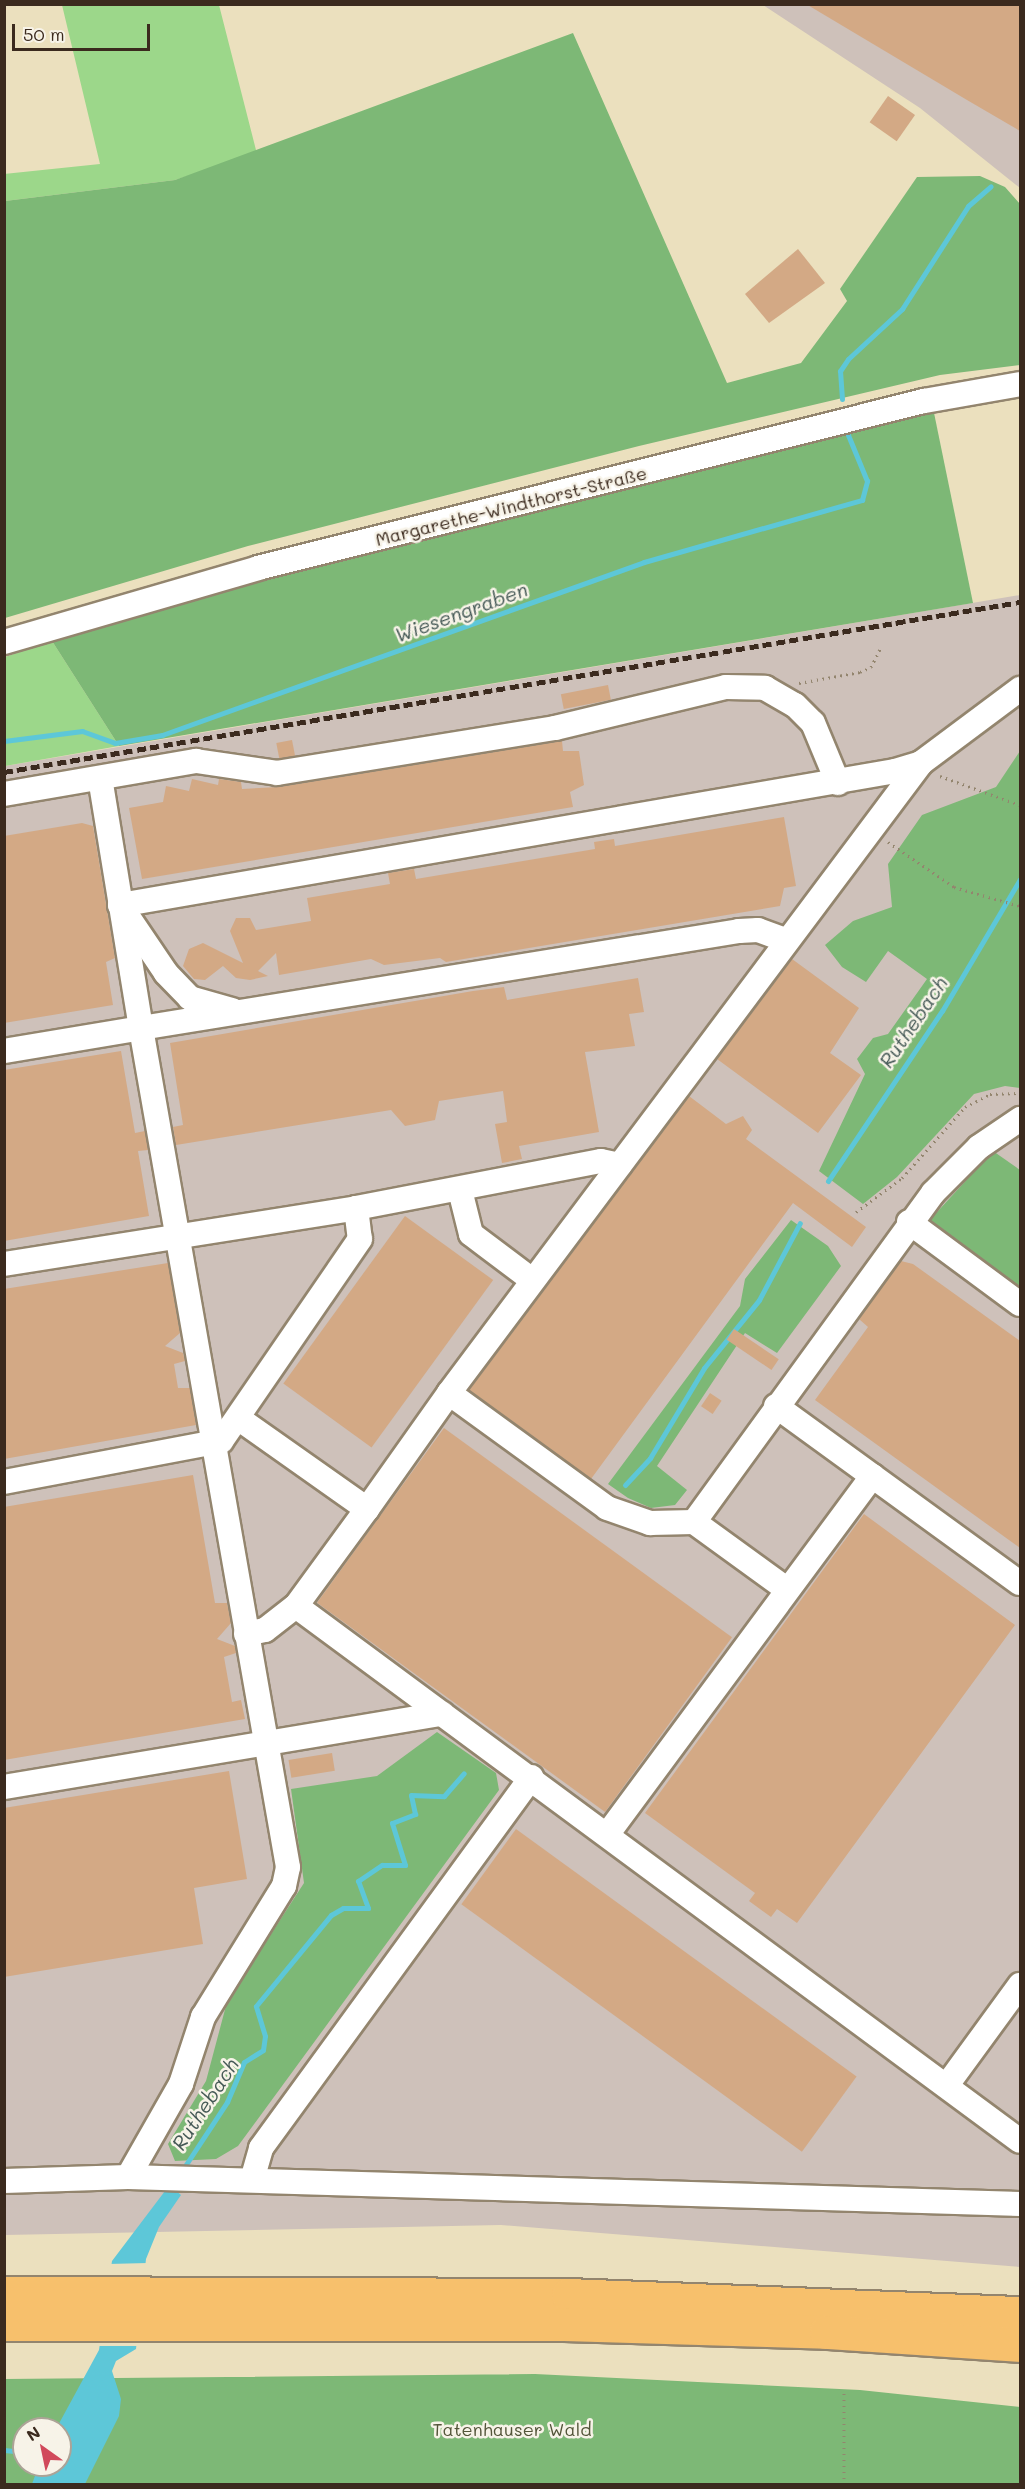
<!DOCTYPE html>
<html>
<head>
<meta charset="utf-8">
<style>
	body { margin:0 }
	#map { position:relative; width:1025px; height:2489px; overflow:hidden; background:#ebe0be; font-family:Mali,sans-serif }
	div>[style] { position:absolute }
	[style*='--x'] { left:calc(var(--x)*1px); top:calc(var(--y)*1px); width:calc(var(--w)*1px); rotate:calc(var(--a)*1deg) }
	.industrial>* { inset:0; background:#cec1ba }
	.green>* { inset:0; background:#9cd78a }
	.forest>* { inset:0; background:#7db876 }
	.water>* { inset:0; background:#5dc7d8 }
	.pier>* { inset:0; background:#ebe0be }
	.stream>* { height:5px; margin:-2.5px; padding:0 2.5px; transform-origin:2.5px; border-radius:2.5px; background:#5dc7d8 }
	.building>* { inset:0; background:#d3a985; transform-origin:0 0 }
	.path>* { height:3px; margin-top:-1.5px; transform-origin:0; background:repeating-linear-gradient(90deg,#93856e 0 1.5px,transparent 0 6px) }
	.roads { filter:drop-shadow(2px 0 #93856e) drop-shadow(-2px 0 #93856e) drop-shadow(0 2px #93856e) drop-shadow(0 -2px #93856e) }
	.minor>* { height:24px; margin:-12px; padding:0 12px; transform-origin:12px; border-radius:12px; background:#fff }
	.highway>* { height:33px; margin:-16.5px; padding:0 16.5px; transform-origin:16.5px; border-radius:16.5px; background:#f7c06c }
	.rail>* { height:4.5px; margin-top:-2.25px; transform-origin:0; background:repeating-linear-gradient(90deg,#3b2a1e 0 9px,transparent 0 13.5px) }
	span { translate:-50% -50%; white-space:nowrap; text-align:center; line-height:1.15; -webkit-text-stroke:5px #f7f3e8; paint-order:stroke }
	.street-label { font-size:18px; color:#3b2a1e }
	.park-label { font-size:18px; color:#535539 }
	.water-label { font-size:20px; color:#455956; font-style:italic }
	.frame { position:absolute; inset:0; border:6px solid #3b2a1e; pointer-events:none }
	.north { position:absolute; left:12px; top:2417px; width:60px; height:60px; box-sizing:border-box; background:#f7f3e8; border:2px solid #aca397; border-radius:50%; rotate:327deg; font-size:16px; font-weight:700; line-height:24px; text-align:center; color:#3b2a1e }
	.north::after { content:''; display:block; margin:auto; width:21px; height:27px; background:#d1495b; clip-path:polygon(50% 0,100% 100%,50% 72%,0 100%) }
	.scale { position:absolute; left:12px; top:24px; width:138px; height:27px; box-sizing:border-box; border:3px solid #3b2a1e; border-top:0; padding-left:8px; font-size:18px; line-height:21px; white-space:nowrap; color:#3b2a1e; -webkit-text-stroke:4px #f7f3e8; paint-order:stroke }
</style>
</head>
<body>
<div id="map">
	<div class="industrial">
		<i style="clip-path:polygon(763px 5px,1020px 5px,1020px 188px,920px 108px)"></i>
		<i style="clip-path:polygon(1020px 595px,1020px 2267px,501px 2225px,5px 2235px,5px 766px)"></i>
	</div>
	<div class="green">
		<i style="clip-path:polygon(62px 5px,219px 5px,257px 154px,175px 180px,5px 201px,4px 174px,100px 164px)"></i>
		<i style="clip-path:polygon(52px 641px,119px 746px,5px 766px,5px 657px)"></i>
	</div>
	<div class="forest">
		<i style="clip-path:polygon(573px 33px,727px 383px,801px 363px,847px 301px,840px 289px,917px 177px,980px 176px,1005px 187px,1020px 204px,1020px 365px,940px 375px,639px 446px,248px 546px,5px 618px,5px 201px,175px 180px)"></i>
		<i style="clip-path:polygon(933px 408px,973px 603px,119px 746px,52px 641px,259px 581px)"></i>
		<i style="clip-path:polygon(1020px 751px,1020px 1088px,1005px 1086px,974px 1094px,897px 1177px,863px 1204px,819px 1171px,865px 1074px,857px 1059px,873px 1038px,888px 1034px,927px 979px,888px 951px,866px 982px,842px 967px,825px 945px,853px 921px,892px 907px,888px 864px,922px 815px,996px 787px)"></i>
		<i style="clip-path:polygon(993px 1151px,1020px 1170px,1020px 1294px,927px 1223px)"></i>
		<i style="clip-path:polygon(791px 1220px,828px 1246px,841px 1266px,777px 1353px,745px 1333px,657px 1466px,687px 1490px,675px 1505px,651px 1508px,628px 1498px,608px 1484px,740px 1306px,745px 1279px)"></i>
		<i style="clip-path:polygon(437px 1732px,496px 1773px,499px 1790px,238px 2146px,216px 2159px,175px 2161px,168px 2144px,206px 2081px,227px 2002px,304px 1883px,291px 1789px,377px 1776px)"></i>
		<i style="clip-path:polygon(evenodd,535px 2374px,860px 2390px,1020px 2407px,1020px 2484px,5px 2484px,4px 2379px,535px 2374px,24px 2429px,60px 2429px,60px 2465px,24px 2465px,24px 2429px)"></i>
	</div>
	<div class="water">
		<i style="clip-path:polygon(174px 2189px,181px 2195px,159px 2227px,146px 2259px,136px 2349px,116px 2361px,112px 2371px,121px 2399px,119px 2416px,85px 2484px,32px 2484px,39px 2465px,60px 2465px,56px 2429px,99px 2350px,112px 2261px,165px 2191px)"></i>
	</div>
	<div class="pier">
		<i style="clip-path:polygon(148px 2263px,139px 2346px,97px 2346px,108px 2264px)"></i>
	</div>
	<div class="stream">
		<i style="--x:842;--y:399;--w:28;--a:-94"></i>
		<i style="--x:840;--y:371;--w:14;--a:-56"></i>
		<i style="--x:848;--y:359;--w:74;--a:-42.8"></i>
		<i style="--x:902;--y:309;--w:122;--a:-57.3"></i>
		<i style="--x:968;--y:206;--w:30;--a:-41"></i>
		<i style="--x:4;--y:741;--w:79;--a:-7.3"></i>
		<i style="--x:82;--y:731;--w:35;--a:20"></i>
		<i style="--x:115;--y:743;--w:48;--a:-9.7"></i>
		<i style="--x:162;--y:735;--w:512;--a:-19.74"></i>
		<i style="--x:644;--y:562;--w:227;--a:-15.9"></i>
		<i style="--x:862;--y:500;--w:20;--a:-75"></i>
		<i style="--x:867;--y:481;--w:50;--a:-112.4"></i>
		<i style="--x:828;--y:1181;--w:205;--a:-56.2"></i>
		<i style="--x:942;--y:1011;--w:153;--a:-59.4"></i>
		<i style="--x:625;--y:1485;--w:37;--a:-47"></i>
		<i style="--x:650;--y:1458;--w:105;--a:-59"></i>
		<i style="--x:704;--y:1368;--w:87;--a:-51"></i>
		<i style="--x:759;--y:1300;--w:87;--a:-62"></i>
		<i style="--x:181;--y:2172;--w:84;--a:-56.7"></i>
		<i style="--x:227;--y:2102;--w:43;--a:-67"></i>
		<i style="--x:244;--y:2062;--w:22;--a:-32"></i>
		<i style="--x:263;--y:2050;--w:14;--a:-82"></i>
		<i style="--x:265;--y:2036;--w:31;--a:-107"></i>
		<i style="--x:256;--y:2006;--w:118;--a:-50.5"></i>
		<i style="--x:331;--y:1915;--w:14;--a:-30"></i>
		<i style="--x:343;--y:1908;--w:25;--a:0"></i>
		<i style="--x:368;--y:1908;--w:29;--a:-110"></i>
		<i style="--x:358;--y:1881;--w:29;--a:-34"></i>
		<i style="--x:382;--y:1865;--w:23;--a:0"></i>
		<i style="--x:405;--y:1865;--w:44;--a:-107.2"></i>
		<i style="--x:392;--y:1823;--w:25;--a:-21"></i>
		<i style="--x:415;--y:1814;--w:19;--a:-102"></i>
		<i style="--x:411;--y:1795;--w:33;--a:2"></i>
		<i style="--x:444;--y:1796;--w:30;--a:-49"></i>
		<i style="--x:4;--y:2450;--w:20;--a:6"></i>
	</div>
	<div class="building">
		<i style="clip-path:polygon(806px 4px,1020px 4px,1020px 131px,967px 100px)"></i>
		<i style="left:888px;top:96px;width:33px;height:32px;rotate:35deg"></i>
		<i style="clip-path:polygon(798px 249px,825px 283px,769px 323px,745px 294px)"></i>
		<i style="left:608px;top:685px;width:15px;height:48px;rotate:79deg"></i>
		<i style="left:292px;top:740px;width:16px;height:16px;rotate:79deg"></i>
		<i style="clip-path:polygon(562px 741px,563px 751px,579px 751px,584px 785px,570px 792px,573px 807px,142px 879px,129px 808px,163px 802px,166px 786px,189px 791px,192px 779px,218px 785px,219px 779px,241px 782px,242px 789px,279px 787px)"></i>
		<i style="clip-path:polygon(784px 817px,796px 886px,784px 888px,780px 906px,446px 962px,440px 958px,384px 965px,371px 959px,279px 975px,276px 953px,258px 971px,268px 976px,250px 980px,236px 978px,223px 966px,205px 980px,194px 979px,183px 966px,189px 949px,203px 943px,243px 963px,230px 931px,236px 918px,250px 918px,256px 930px,311px 921px,307px 898px,390px 884px,388px 873px,414px 869px,416px 879px,595px 849px,594px 842px,614px 839px,615px 846px)"></i>
		<i style="clip-path:polygon(82px 823px,93px 826px,115px 958px,106px 962px,113px 1005px,4px 1023px,4px 836px)"></i>
		<i style="clip-path:polygon(792px 959px,859px 1008px,830px 1053px,861px 1075px,818px 1133px,717px 1059px)"></i>
		<i style="clip-path:polygon(638px 978px,644px 1012px,629px 1014px,635px 1046px,585px 1052px,599px 1132px,519px 1146px,522px 1159px,502px 1163px,495px 1124px,507px 1122px,503px 1091px,439px 1101px,435px 1120px,405px 1126px,391px 1110px,176px 1145px,173px 1127px,183px 1125px,170px 1043px,473px 991px,504px 987px,507px 1000px)"></i>
		<i style="clip-path:polygon(121px 1051px,135px 1133px,145px 1131px,148px 1150px,138px 1151px,149px 1216px,4px 1241px,4px 1070px)"></i>
		<i style="clip-path:polygon(689px 1096px,726px 1124px,743px 1116px,752px 1130px,746px 1139px,866px 1227px,852px 1247px,793px 1203px,591px 1479px,469px 1390px)"></i>
		<i style="left:405px;top:1216px;width:109px;height:207px;rotate:36deg"></i>
		<i style="clip-path:polygon(901px 1261px,913px 1264px,1020px 1341px,1020px 1548px,815px 1400px,868px 1327px,859px 1319px)"></i>
		<i style="clip-path:polygon(168px 1263px,180px 1333px,165px 1346px,183px 1353px,185px 1361px,174px 1364px,178px 1388px,190px 1388px,196px 1425px,4px 1459px,4px 1289px)"></i>
		<i style="left:734px;top:1329px;width:54px;height:13px;rotate:34deg"></i>
		<i style="left:710px;top:1393px;width:14px;height:16px;rotate:34deg"></i>
		<i style="left:444px;top:1428px;width:356px;height:216px;rotate:36deg"></i>
		<i style="clip-path:polygon(193px 1475px,215px 1603px,227px 1603px,231px 1623px,217px 1639px,235px 1646px,236px 1653px,224px 1657px,232px 1702px,241px 1700px,245px 1719px,4px 1760px,4px 1507px)"></i>
		<i style="clip-path:polygon(864px 1514px,1015px 1625px,797px 1923px,777px 1909px,771px 1917px,749px 1901px,755px 1893px,645px 1813px)"></i>
		<i style="left:332px;top:1753px;width:18px;height:44px;rotate:81deg"></i>
		<i style="clip-path:polygon(229px 1771px,247px 1879px,194px 1888px,203px 1944px,4px 1977px,4px 1808px)"></i>
		<i style="left:516px;top:1829px;width:421px;height:93px;rotate:36deg"></i>
	</div>
	<div class="path">
		<i style="--x:799;--y:683;--w:62;--a:-10.2"></i>
		<i style="--x:860;--y:672;--w:12;--a:-24"></i>
		<i style="--x:871;--y:667;--w:20;--a:-63"></i>
		<i style="--x:940;--y:776;--w:85;--a:19.9"></i>
		<i style="--x:888;--y:842;--w:80;--a:34.3"></i>
		<i style="--x:954;--y:887;--w:69;--a:16.1"></i>
		<i style="--x:856;--y:1212;--w:57;--a:-36.5"></i>
		<i style="--x:902;--y:1178;--w:95;--a:-48.4"></i>
		<i style="--x:965;--y:1107;--w:28;--a:-27"></i>
		<i style="--x:990;--y:1094;--w:30;--a:-2"></i>
		<i style="--x:844;--y:2393;--w:91;--a:90"></i>
	</div>
	<div class="roads">
		<div class="minor">
			<i style="--x:4;--y:642;--w:265;--a:-16.2"></i>
			<i style="--x:258;--y:568;--w:687;--a:-14.08"></i>
			<i style="--x:924;--y:401;--w:97;--a:-10"></i>
			<i style="--x:921;--y:763;--w:787;--a:126.84"></i>
			<i style="--x:449;--y:1393;--w:195;--a:36"></i>
			<i style="--x:607;--y:1508;--w:46;--a:19.2"></i>
			<i style="--x:650;--y:1523;--w:44;--a:-1.3"></i>
			<i style="--x:694;--y:1522;--w:407;--a:-54"></i>
			<i style="--x:933;--y:1193;--w:65;--a:-45"></i>
			<i style="--x:979;--y:1147;--w:50;--a:-34.3"></i>
			<i style="--x:4;--y:794;--w:195;--a:-9.8"></i>
			<i style="--x:196;--y:761;--w:82;--a:8.4"></i>
			<i style="--x:277;--y:773;--w:282;--a:-9.2"></i>
			<i style="--x:555;--y:728;--w:176;--a:-13.5"></i>
			<i style="--x:726;--y:687;--w:39;--a:1"></i>
			<i style="--x:765;--y:688;--w:34;--a:30"></i>
			<i style="--x:795;--y:705;--w:25;--a:45"></i>
			<i style="--x:813;--y:723;--w:65;--a:67.4"></i>
			<i style="--x:232;--y:1010;--w:44;--a:-164.1"></i>
			<i style="--x:190;--y:998;--w:35;--a:-134"></i>
			<i style="--x:166;--y:973;--w:82;--a:-124.1"></i>
			<i style="--x:120;--y:905;--w:786;--a:-9.81"></i>
			<i style="--x:895;--y:771;--w:27;--a:-17"></i>
			<i style="--x:921;--y:763;--w:124;--a:-36.8"></i>
			<i style="--x:4;--y:1051;--w:139;--a:-9.5"></i>
			<i style="--x:141;--y:1028;--w:253;--a:-99.3"></i>
			<i style="--x:460;--y:1190;--w:45;--a:76"></i>
			<i style="--x:471;--y:1234;--w:76;--a:37"></i>
			<i style="--x:356;--y:1208;--w:249;--a:-10.9"></i>
			<i style="--x:601;--y:1161;--w:19;--a:12"></i>
			<i style="--x:909;--y:1222;--w:138;--a:36.5"></i>
			<i style="--x:4;--y:1264;--w:356;--a:-9"></i>
			<i style="--x:356;--y:1208;--w:31;--a:83"></i>
			<i style="--x:360;--y:1239;--w:245;--a:124.5"></i>
			<i style="--x:221;--y:1441;--w:221;--a:169.3"></i>
			<i style="--x:776;--y:1406;--w:301;--a:36"></i>
			<i style="--x:238;--y:1418;--w:158;--a:35.2"></i>
			<i style="--x:367;--y:1509;--w:142;--a:-54.7"></i>
			<i style="--x:694;--y:1522;--w:112;--a:36"></i>
			<i style="--x:296;--y:1606;--w:900;--a:36.46"></i>
			<i style="--x:246;--y:1634;--w:19;--a:-12"></i>
			<i style="--x:265;--y:1630;--w:39;--a:-38"></i>
			<i style="--x:296;--y:1606;--w:120;--a:-53.8"></i>
			<i style="--x:4;--y:1787;--w:444;--a:-9.5"></i>
			<i style="--x:609;--y:1832;--w:443;--a:-53.5"></i>
			<i style="--x:947;--y:2085;--w:124;--a:-53.9"></i>
			<i style="--x:128;--y:2177;--w:892;--a:1.73"></i>
			<i style="--x:252;--y:2180;--w:33;--a:-74"></i>
			<i style="--x:261;--y:2148;--w:459;--a:-53.9"></i>
			<i style="--x:4;--y:2181;--w:124;--a:-1.8"></i>
			<i style="--x:128;--y:2177;--w:107;--a:-60.3"></i>
			<i style="--x:181;--y:2084;--w:71;--a:-71.8"></i>
			<i style="--x:203;--y:2017;--w:154;--a:-58.3"></i>
			<i style="--x:284;--y:1886;--w:19;--a:-78"></i>
			<i style="--x:288;--y:1867;--w:852;--a:-99.94"></i>
			<i style="--x:141;--y:1028;--w:606;--a:-9.21"></i>
			<i style="--x:739;--y:931;--w:19;--a:-3"></i>
			<i style="--x:758;--y:930;--w:29;--a:20"></i>
		</div>
		<div class="highway">
			<i style="--x:4;--y:2293;--w:564;--a:0.2"></i>
			<i style="--x:568;--y:2295;--w:452;--a:2.3"></i>
			<i style="--x:4;--y:2324;--w:560;--a:0"></i>
			<i style="--x:564;--y:2324;--w:262;--a:1.7"></i>
			<i style="--x:826;--y:2332;--w:194;--a:3.8"></i>
		</div>
	</div>
	<div class="rail">
		<i style="--x:4;--y:772;--w:1030;--a:-9.5"></i>
	</div>
	<div class="street-label">
		<span style="left:511px;top:506px;rotate:-14deg">Margarethe-Windthorst-Straße</span>
	</div>
	<div class="park-label">
		<span style="left:512px;top:2429px">Tatenhauser Wald</span>
	</div>
	<div class="water-label">
		<span style="left:461px;top:612px;rotate:-20deg">Wiesengraben</span>
		<span style="left:913px;top:1022px;rotate:-56deg">Ruthebach</span>
		<span style="left:205px;top:2104px;rotate:-57deg">Ruthebach</span>
	</div>
	<div class="frame"></div>
	<div class="north">N</div>
	<div class="scale">50 m</div>
</div>
</body>
</html>
